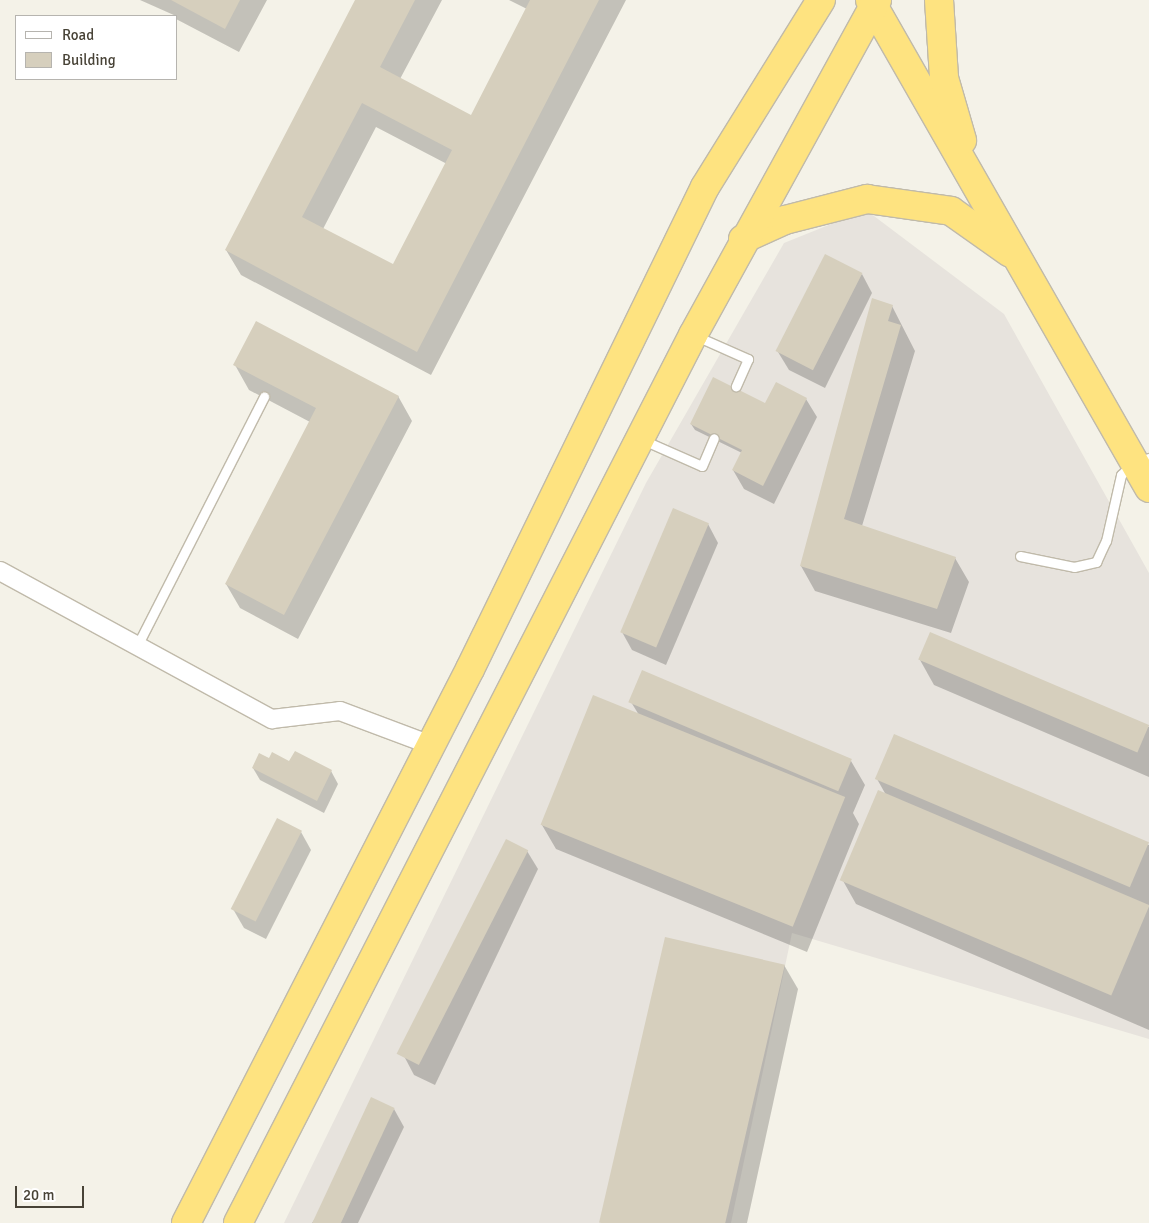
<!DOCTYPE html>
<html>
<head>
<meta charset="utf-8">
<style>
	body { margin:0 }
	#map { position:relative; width:1149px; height:1223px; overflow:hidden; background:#f4f2e8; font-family:Signika,sans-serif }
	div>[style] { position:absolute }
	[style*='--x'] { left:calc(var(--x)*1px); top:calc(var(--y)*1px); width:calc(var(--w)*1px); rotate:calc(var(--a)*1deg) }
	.industrial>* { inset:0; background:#e7e3dd }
	.shadow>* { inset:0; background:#0003 }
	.building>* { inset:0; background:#d6cfbd; transform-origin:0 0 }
	.roads { filter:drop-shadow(1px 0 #c0baaa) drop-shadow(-1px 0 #c0baaa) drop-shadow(0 1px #c0baaa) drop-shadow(0 -1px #c0baaa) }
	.service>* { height:9px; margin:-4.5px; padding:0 4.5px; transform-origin:4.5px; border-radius:4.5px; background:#fff }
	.minor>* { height:18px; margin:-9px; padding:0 9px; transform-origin:9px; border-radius:9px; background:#fff }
	.trunk>* { height:28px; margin:-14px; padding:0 14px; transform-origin:14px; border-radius:14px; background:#fee380 }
	span { translate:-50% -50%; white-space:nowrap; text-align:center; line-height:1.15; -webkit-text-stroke:4px #fff; paint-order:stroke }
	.legend { position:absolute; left:15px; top:15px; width:162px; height:65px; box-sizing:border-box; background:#fff; border:1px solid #b6b4af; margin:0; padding:6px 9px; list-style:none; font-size:15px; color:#484337 }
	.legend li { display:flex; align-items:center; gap:10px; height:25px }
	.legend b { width:25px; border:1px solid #b6b4af }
	.scale { position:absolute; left:15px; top:1186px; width:69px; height:22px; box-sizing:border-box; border:2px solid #484337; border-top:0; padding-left:6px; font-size:15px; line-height:18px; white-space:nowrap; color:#484337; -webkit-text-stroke:4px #fff; paint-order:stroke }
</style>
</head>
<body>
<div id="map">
	<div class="industrial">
		<i style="clip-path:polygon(866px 210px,1004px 314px,1149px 573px,1149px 1039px,792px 933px,731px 1223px,284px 1223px,646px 483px,784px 243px)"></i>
	</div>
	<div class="shadow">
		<i style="clip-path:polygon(140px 0,267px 0,239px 52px,176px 19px,176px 16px)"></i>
		<i style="clip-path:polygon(evenodd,356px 0,442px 0,400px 79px,471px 117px,527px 9px,509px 0,626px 0,431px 375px,241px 275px,226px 250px,356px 0,376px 127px,447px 164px,394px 266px,323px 229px,376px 127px)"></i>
		<i style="clip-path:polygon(862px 274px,872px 293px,825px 388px,789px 370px,778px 352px)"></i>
		<i style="clip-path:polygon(892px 306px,915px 351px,862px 526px,955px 558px,969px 582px,951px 633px,815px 591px,801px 566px)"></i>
		<i style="clip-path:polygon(235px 365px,398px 396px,412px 421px,298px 639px,240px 608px,226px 584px,310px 422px,249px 390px)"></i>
		<i style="clip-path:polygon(806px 399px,817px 417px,774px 504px,744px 489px,733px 470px,742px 453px,695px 430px,691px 424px)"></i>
		<i style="clip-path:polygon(708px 524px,718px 543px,666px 665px,632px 650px,622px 632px)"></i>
		<i style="clip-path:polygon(920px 660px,1149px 727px,1149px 777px,934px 685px)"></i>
		<i style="clip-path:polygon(631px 702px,851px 761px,865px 785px,853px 813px,859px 824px,807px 952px,556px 849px,542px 825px,639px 715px)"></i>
		<i style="clip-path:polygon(290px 763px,331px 771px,338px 784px,324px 813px,260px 780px,253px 768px)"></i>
		<i style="clip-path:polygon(877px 779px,1149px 845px,1149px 1030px,856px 904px,842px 879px,886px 795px)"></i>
		<i style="clip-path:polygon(301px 832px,311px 850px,266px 939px,244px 928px,233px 909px)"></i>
		<i style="clip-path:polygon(527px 851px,538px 869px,435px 1085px,414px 1075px,404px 1056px)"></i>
		<i style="clip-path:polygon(784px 965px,798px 989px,747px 1223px,603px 1223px)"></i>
		<i style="clip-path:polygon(394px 1109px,404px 1127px,358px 1223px,312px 1223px)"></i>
	</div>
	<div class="building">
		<i style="clip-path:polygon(171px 0,240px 0,225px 29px)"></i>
		<i style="clip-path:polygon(evenodd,355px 0,415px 0,380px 67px,471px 115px,530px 0,599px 0,417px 352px,225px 250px,355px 0,362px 103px,452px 150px,393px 264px,302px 217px,362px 103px)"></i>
		<i style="left:825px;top:254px;width:42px;height:109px;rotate:27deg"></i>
		<i style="clip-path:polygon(872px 298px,893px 305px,888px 321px,901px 325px,844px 519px,956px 557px,937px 609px,800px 566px)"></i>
		<i style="clip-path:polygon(256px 321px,399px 396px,284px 615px,225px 584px,316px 408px,233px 365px)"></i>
		<i style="clip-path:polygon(713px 377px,765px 403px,776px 382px,807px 398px,763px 486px,732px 470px,742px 450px,690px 424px)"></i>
		<i style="left:673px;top:508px;width:39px;height:135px;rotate:23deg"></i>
		<i style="left:930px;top:632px;width:238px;height:30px;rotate:23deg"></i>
		<i style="left:642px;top:670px;width:228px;height:35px;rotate:23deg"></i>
		<i style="left:593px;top:695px;width:272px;height:140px;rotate:22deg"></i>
		<i style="left:894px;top:734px;width:277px;height:49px;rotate:23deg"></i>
		<i style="clip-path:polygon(295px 751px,332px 770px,317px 801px,252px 768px,259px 753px,269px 758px,272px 752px,289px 761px)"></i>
		<i style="left:878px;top:790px;width:295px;height:98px;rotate:23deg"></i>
		<i style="left:277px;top:818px;width:28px;height:102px;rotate:27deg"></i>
		<i style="left:506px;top:839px;width:25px;height:241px;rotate:27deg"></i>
		<i style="left:665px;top:937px;width:123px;height:293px;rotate:13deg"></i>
		<i style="left:371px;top:1097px;width:26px;height:140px;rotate:25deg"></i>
	</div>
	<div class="roads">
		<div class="service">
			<i style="--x:696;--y:336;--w:57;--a:23.9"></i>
			<i style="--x:748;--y:359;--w:30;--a:114"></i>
			<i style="--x:643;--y:440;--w:64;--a:23.8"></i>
			<i style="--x:702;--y:466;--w:30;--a:-67"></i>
			<i style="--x:1020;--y:556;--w:55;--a:11.5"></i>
			<i style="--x:1074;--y:567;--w:23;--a:-13"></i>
			<i style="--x:1096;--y:562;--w:23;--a:-65"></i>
			<i style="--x:1106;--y:541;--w:68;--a:-77.2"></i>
			<i style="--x:1121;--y:475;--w:18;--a:-45"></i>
			<i style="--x:1134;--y:462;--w:16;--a:-15"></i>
			<i style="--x:137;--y:646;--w:280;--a:-63"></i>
		</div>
		<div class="minor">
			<i style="--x:0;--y:571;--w:310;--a:28.6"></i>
			<i style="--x:272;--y:719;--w:68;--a:-6.7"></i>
			<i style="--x:340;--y:711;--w:97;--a:20.5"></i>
		</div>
		<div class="trunk">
			<i style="--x:870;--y:0;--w:562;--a:60.24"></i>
			<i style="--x:939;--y:0;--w:78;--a:86.3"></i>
			<i style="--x:944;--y:78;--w:65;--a:73.8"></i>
			<i style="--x:743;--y:239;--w:46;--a:-24.3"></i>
			<i style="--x:785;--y:220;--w:85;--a:-14.4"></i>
			<i style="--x:867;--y:199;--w:85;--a:8.1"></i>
			<i style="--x:951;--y:211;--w:72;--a:35.4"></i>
			<i style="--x:186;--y:1223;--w:623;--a:-62.86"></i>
			<i style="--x:470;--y:669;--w:536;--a:-64.01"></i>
			<i style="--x:705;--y:187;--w:220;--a:-58.2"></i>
			<i style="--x:238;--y:1223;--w:998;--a:-62.87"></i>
			<i style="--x:693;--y:335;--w:382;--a:-61.2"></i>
		</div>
	</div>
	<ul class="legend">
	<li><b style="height:6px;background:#fff"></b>Road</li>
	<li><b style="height:14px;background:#d6cfbd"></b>Building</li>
	</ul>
	<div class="scale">20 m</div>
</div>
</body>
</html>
